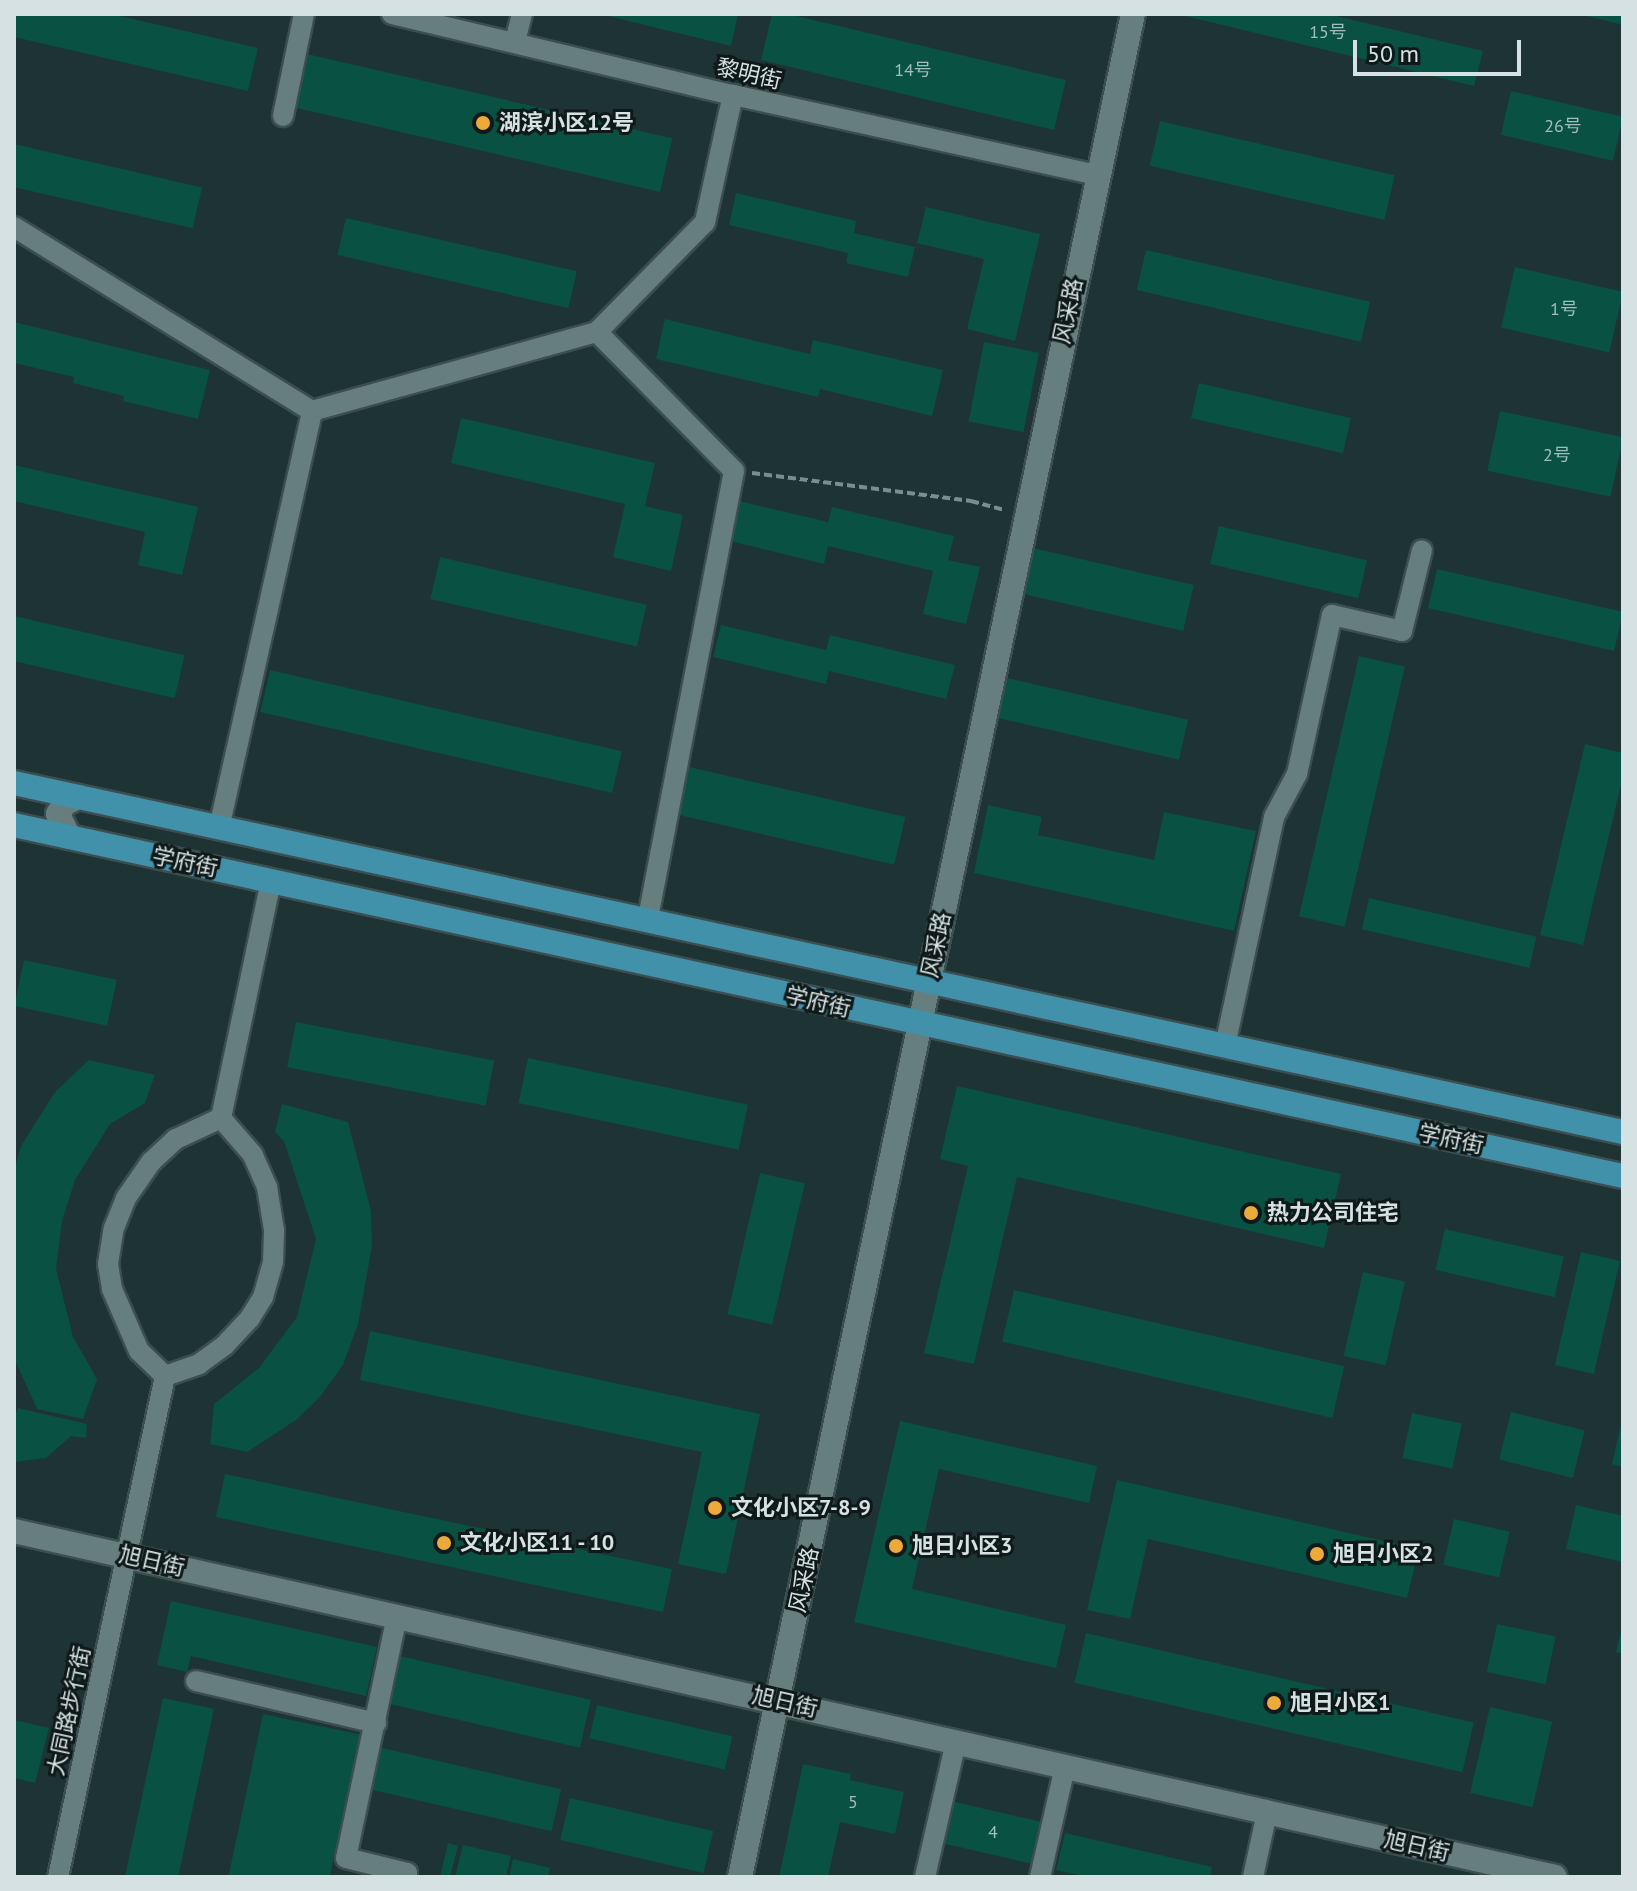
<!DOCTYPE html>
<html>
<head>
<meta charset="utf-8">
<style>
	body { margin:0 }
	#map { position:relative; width:1637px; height:1891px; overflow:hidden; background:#1e3334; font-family:"PT Sans","Noto Sans SC",sans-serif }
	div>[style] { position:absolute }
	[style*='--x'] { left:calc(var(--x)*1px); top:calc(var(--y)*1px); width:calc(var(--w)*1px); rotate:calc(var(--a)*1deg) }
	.building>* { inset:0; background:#085143; transform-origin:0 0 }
	.path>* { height:4px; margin-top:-2px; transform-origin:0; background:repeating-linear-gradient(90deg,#7c8d8e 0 8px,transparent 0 12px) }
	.roads { filter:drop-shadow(2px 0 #3c4e4f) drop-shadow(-2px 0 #3c4e4f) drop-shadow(0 2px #3c4e4f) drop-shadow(0 -2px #3c4e4f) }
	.street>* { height:20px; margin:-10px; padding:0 10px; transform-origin:10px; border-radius:10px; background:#677e7f }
	.secondary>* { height:24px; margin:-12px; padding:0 12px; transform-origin:12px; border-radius:12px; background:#677e7f }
	.primary>* { height:24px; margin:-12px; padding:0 12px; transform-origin:12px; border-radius:12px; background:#4091a9 }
	.dots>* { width:22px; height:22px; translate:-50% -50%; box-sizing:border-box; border:4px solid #0f1919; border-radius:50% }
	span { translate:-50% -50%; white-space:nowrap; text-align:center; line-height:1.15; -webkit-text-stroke:6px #0f1919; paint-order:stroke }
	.number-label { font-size:18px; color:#a2bdba }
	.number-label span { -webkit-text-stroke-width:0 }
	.street-label { font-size:22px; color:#d5e1e2 }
	.poi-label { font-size:22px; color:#d5e1e2; font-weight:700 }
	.left { translate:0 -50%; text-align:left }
	.frame { position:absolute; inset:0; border:16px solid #d5e1e2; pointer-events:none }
	.scale { position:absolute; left:1353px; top:40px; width:168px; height:36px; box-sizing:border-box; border:4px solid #d5e1e2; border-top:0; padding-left:10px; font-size:24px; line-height:28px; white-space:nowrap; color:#d5e1e2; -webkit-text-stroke:6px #0f1919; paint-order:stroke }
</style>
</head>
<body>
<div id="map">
	<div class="building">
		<i style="clip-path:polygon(14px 14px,112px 14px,258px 48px,248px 91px,14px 37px)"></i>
		<i style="clip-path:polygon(600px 14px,738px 14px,731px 46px)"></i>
		<i style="clip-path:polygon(772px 14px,788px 14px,1066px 80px,1054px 130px,761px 60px)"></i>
		<i style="clip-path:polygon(1177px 14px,1328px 14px,1483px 51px,1474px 86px)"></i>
		<i style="clip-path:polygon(1583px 14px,1623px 14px,1623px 25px,1583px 15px)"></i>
		<i style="left:307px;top:54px;width:375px;height:55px;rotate:13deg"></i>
		<i style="left:1511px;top:91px;width:115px;height:45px;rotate:13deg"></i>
		<i style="left:1160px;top:121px;width:241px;height:46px;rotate:13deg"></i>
		<i style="left:14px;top:144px;width:193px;height:42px;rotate:13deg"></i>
		<i style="clip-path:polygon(736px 193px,856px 221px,854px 233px,915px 247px,908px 277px,846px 263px,848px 253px,729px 225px)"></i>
		<i style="clip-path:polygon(926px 207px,1040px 234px,1015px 341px,967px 329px,984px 259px,917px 243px)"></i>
		<i style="left:346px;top:218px;width:237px;height:38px;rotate:13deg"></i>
		<i style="left:1146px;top:250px;width:230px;height:41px;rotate:13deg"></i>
		<i style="left:1515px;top:267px;width:111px;height:62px;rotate:13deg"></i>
		<i style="clip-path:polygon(665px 319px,810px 354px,813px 340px,943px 370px,932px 416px,820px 389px,818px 397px,656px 359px)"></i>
		<i style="clip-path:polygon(14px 322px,210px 370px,198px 419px,123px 401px,124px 396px,73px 383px,74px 377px,14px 363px)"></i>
		<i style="left:984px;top:342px;width:56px;height:81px;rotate:11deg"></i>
		<i style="left:1199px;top:383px;width:156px;height:36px;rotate:13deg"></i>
		<i style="left:1500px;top:411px;width:126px;height:61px;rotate:12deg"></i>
		<i style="clip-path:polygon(461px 418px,655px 463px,645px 506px,683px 515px,671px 571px,613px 557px,625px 504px,451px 463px)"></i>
		<i style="clip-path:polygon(14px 465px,198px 507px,182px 575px,138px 565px,145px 532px,14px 501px)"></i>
		<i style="clip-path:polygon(739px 501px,828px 522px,832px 507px,954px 536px,948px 560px,980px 567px,966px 624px,923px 614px,933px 571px,828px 546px,824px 564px,730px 541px)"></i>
		<i style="left:1219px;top:526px;width:152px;height:39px;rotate:13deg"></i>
		<i style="left:1033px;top:548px;width:165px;height:47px;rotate:13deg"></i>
		<i style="left:440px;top:557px;width:212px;height:43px;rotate:13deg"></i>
		<i style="left:1437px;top:569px;width:191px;height:40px;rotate:13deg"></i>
		<i style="left:14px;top:616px;width:175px;height:44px;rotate:13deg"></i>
		<i style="clip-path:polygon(721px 625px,826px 650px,830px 635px,955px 665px,946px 699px,829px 671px,826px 684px,713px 657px)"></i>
		<i style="left:1359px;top:656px;width:47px;height:267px;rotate:13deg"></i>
		<i style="left:270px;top:670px;width:361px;height:43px;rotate:13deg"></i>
		<i style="left:1003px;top:677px;width:190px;height:41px;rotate:13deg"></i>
		<i style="clip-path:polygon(1585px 744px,1623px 753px,1623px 776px,1583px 945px,1540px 935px)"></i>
		<i style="left:689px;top:767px;width:222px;height:49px;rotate:13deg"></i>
		<i style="clip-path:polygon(988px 805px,1042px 817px,1038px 835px,1154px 860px,1164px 812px,1256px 831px,1234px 931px,974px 873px)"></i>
		<i style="left:1369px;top:898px;width:172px;height:32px;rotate:13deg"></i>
		<i style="left:24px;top:960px;width:95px;height:47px;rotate:12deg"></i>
		<i style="left:296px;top:1022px;width:202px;height:46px;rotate:11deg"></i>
		<i style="left:528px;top:1058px;width:225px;height:46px;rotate:12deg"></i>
		<i style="clip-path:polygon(89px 1060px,155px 1075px,145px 1103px,110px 1124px,75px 1180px,62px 1221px,56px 1269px,73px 1337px,97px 1379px,83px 1419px,37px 1409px,14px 1358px,14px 1171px,21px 1146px,55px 1092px)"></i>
		<i style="clip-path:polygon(957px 1086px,1341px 1174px,1324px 1248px,1017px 1177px,974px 1364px,924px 1353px,968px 1166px,940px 1159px)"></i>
		<i style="clip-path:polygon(282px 1104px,348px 1122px,371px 1211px,372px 1246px,358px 1324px,343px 1365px,319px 1398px,296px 1420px,247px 1452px,210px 1444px,214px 1404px,259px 1368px,297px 1317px,316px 1239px,284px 1141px,275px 1132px)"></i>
		<i style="left:760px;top:1173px;width:46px;height:145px;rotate:13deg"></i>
		<i style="left:1445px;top:1229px;width:122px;height:42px;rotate:13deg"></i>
		<i style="left:1581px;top:1252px;width:40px;height:116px;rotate:13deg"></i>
		<i style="left:1363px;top:1272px;width:43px;height:86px;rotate:13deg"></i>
		<i style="left:1014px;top:1290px;width:339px;height:53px;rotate:13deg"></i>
		<i style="clip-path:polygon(370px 1331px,760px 1414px,726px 1574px,678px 1564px,702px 1452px,360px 1380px)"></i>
		<i style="clip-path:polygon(18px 1408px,87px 1424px,86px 1438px,71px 1436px,46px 1458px,14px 1462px,14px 1417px)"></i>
		<i style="left:1511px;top:1412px;width:76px;height:49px;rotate:14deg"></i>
		<i style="left:1412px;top:1413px;width:51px;height:46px;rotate:12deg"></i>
		<i style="clip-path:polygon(1622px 1420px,1623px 1420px,1623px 1467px,1612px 1464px)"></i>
		<i style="clip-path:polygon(900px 1421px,1097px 1466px,1089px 1503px,939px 1469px,912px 1589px,1066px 1625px,1056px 1668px,854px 1622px)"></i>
		<i style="left:225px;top:1474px;width:457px;height:44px;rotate:12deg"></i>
		<i style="clip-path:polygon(1117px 1480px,1419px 1549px,1407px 1598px,1148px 1539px,1130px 1619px,1087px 1610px)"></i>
		<i style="clip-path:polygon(1576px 1505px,1623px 1516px,1623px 1562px,1566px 1549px)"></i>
		<i style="left:1454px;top:1519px;width:57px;height:47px;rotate:13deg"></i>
		<i style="clip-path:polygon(171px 1601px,377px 1647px,366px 1696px,191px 1656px,187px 1672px,157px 1665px)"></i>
		<i style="left:1497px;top:1624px;width:60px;height:49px;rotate:12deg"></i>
		<i style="clip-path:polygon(1622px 1627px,1623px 1627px,1623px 1654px,1616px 1652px)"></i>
		<i style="left:1086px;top:1633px;width:398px;height:51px;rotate:13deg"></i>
		<i style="left:400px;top:1656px;width:196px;height:49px;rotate:13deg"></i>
		<i style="left:163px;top:1698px;width:52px;height:183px;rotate:12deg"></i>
		<i style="left:597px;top:1705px;width:139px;height:34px;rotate:13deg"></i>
		<i style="left:1490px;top:1707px;width:64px;height:88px;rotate:13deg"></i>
		<i style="left:263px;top:1714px;width:99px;height:167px;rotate:12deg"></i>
		<i style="clip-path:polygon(14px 1720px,49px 1728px,35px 1783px,14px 1778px)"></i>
		<i style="left:378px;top:1747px;width:188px;height:43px;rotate:13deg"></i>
		<i style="clip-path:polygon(803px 1764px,851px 1774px,850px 1780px,904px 1792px,895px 1834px,840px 1822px,828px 1877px,779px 1877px)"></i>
		<i style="left:570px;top:1798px;width:147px;height:43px;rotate:13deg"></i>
		<i style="left:951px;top:1801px;width:95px;height:43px;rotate:13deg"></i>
		<i style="clip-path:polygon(1065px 1833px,1212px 1867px,1210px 1877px,1087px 1877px,1056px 1870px)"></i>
		<i style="clip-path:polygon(448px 1843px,458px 1846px,450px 1877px,440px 1877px)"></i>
		<i style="clip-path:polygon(463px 1845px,511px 1856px,506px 1877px,455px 1877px)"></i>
		<i style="clip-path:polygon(513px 1859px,550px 1868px,548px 1877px,509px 1877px)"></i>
	</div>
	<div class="path">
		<i style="--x:752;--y:473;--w:221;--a:7.3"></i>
		<i style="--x:971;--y:501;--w:35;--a:15"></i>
	</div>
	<div class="roads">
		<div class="street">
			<i style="--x:392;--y:14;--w:350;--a:13.4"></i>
			<i style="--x:733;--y:95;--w:373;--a:12.4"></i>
			<i style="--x:515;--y:42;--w:29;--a:-76"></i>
			<i style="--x:283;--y:116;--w:104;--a:-78.4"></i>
			<i style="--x:14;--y:227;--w:350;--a:31.7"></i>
			<i style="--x:597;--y:332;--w:195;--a:45.4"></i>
			<i style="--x:734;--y:471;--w:458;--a:100.9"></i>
			<i style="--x:219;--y:828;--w:427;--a:-77.4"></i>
			<i style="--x:312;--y:411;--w:296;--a:-15.5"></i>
			<i style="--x:597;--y:332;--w:154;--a:-45.5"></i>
			<i style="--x:705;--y:222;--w:130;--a:-77.6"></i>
			<i style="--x:1225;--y:1046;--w:234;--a:-77.9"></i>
			<i style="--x:1274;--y:817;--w:49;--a:-61.9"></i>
			<i style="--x:1297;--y:774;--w:163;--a:-77.6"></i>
			<i style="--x:1332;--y:615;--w:72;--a:12.9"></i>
			<i style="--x:1402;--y:631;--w:83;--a:-76.1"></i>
			<i style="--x:165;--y:1376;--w:36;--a:-136"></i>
			<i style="--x:139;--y:1351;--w:68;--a:-113.5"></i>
			<i style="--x:112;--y:1289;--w:25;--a:-99"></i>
			<i style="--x:108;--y:1264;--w:36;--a:-81"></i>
			<i style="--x:114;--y:1228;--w:32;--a:-68"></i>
			<i style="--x:126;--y:1198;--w:44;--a:-55.2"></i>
			<i style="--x:151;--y:1162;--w:34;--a:-43"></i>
			<i style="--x:176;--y:1139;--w:50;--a:-25"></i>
			<i style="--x:221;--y:1118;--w:242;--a:-78.1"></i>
			<i style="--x:397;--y:1616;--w:247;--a:101.9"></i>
			<i style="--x:346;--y:1858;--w:63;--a:13.8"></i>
			<i style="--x:407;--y:1873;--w:4;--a:104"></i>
			<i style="--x:196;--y:1681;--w:185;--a:13.1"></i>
			<i style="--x:58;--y:1877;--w:512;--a:-77.94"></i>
			<i style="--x:165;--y:1376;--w:36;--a:-19"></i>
			<i style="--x:199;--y:1364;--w:31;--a:-36"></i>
			<i style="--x:224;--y:1346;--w:38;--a:-47"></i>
			<i style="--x:250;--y:1318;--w:25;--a:-58"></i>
			<i style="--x:263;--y:1297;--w:36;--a:-74"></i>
			<i style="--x:273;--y:1262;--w:32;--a:-88"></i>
			<i style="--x:274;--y:1230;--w:44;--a:-99.2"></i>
			<i style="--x:267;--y:1187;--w:35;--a:-114"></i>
			<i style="--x:253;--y:1155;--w:49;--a:-130.9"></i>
			<i style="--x:925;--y:1877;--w:139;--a:-77.1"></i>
			<i style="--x:1040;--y:1877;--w:113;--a:-77.2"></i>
			<i style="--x:1253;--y:1877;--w:66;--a:-77.8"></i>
		</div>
		<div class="secondary">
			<i style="--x:69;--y:837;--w:25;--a:-116"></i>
			<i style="--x:58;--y:814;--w:12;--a:-59"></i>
			<i style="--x:64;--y:804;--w:16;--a:-27"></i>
			<i style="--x:14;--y:1531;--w:1579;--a:12.65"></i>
			<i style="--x:740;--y:1877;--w:1904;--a:-78.09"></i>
		</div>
		<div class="primary">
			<i style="--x:14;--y:783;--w:1646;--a:12.24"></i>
			<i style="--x:14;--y:825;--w:1647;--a:12.31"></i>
		</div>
	</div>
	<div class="dots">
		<i style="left:483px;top:123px;background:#ebaa39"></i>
		<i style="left:1251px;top:1213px;background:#ebaa39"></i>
		<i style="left:715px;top:1508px;background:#ebaa39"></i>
		<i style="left:444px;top:1543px;background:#ebaa39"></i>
		<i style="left:896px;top:1546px;background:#ebaa39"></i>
		<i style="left:1317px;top:1554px;background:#ebaa39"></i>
		<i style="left:1274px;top:1703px;background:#ebaa39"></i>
	</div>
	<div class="number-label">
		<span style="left:1328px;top:32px">15号</span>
		<span style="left:913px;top:70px">14号</span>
		<span style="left:1563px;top:126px">26号</span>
		<span style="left:1564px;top:309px">1号</span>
		<span style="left:1557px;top:455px">2号</span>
		<span style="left:853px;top:1802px">5</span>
		<span style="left:993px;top:1832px">4</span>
	</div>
	<div class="street-label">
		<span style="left:749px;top:74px;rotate:13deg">黎明街</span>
		<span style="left:1068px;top:311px;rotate:-78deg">风采路</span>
		<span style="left:185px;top:862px;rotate:12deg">学府街</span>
		<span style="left:936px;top:945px;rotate:-78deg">风采路</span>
		<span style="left:818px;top:1002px;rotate:13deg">学府街</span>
		<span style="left:1451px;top:1139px;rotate:12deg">学府街</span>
		<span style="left:152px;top:1561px;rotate:13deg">旭日街</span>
		<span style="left:804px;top:1580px;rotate:-78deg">风采路</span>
		<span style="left:785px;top:1702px;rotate:13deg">旭日街</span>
		<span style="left:69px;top:1711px;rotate:-78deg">大同路步行街</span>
		<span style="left:1417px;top:1846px;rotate:13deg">旭日街</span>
	</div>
	<div class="poi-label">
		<span class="left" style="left:499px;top:123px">湖滨小区12号</span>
		<span class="left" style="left:1267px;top:1213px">热力公司住宅</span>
		<span class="left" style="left:731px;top:1508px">文化小区7-8-9</span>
		<span class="left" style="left:460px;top:1543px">文化小区11 - 10</span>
		<span class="left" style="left:912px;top:1546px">旭日小区3</span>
		<span class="left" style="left:1333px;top:1554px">旭日小区2</span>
		<span class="left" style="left:1290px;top:1703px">旭日小区1</span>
	</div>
	<div class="frame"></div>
	<div class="scale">50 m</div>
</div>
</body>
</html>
